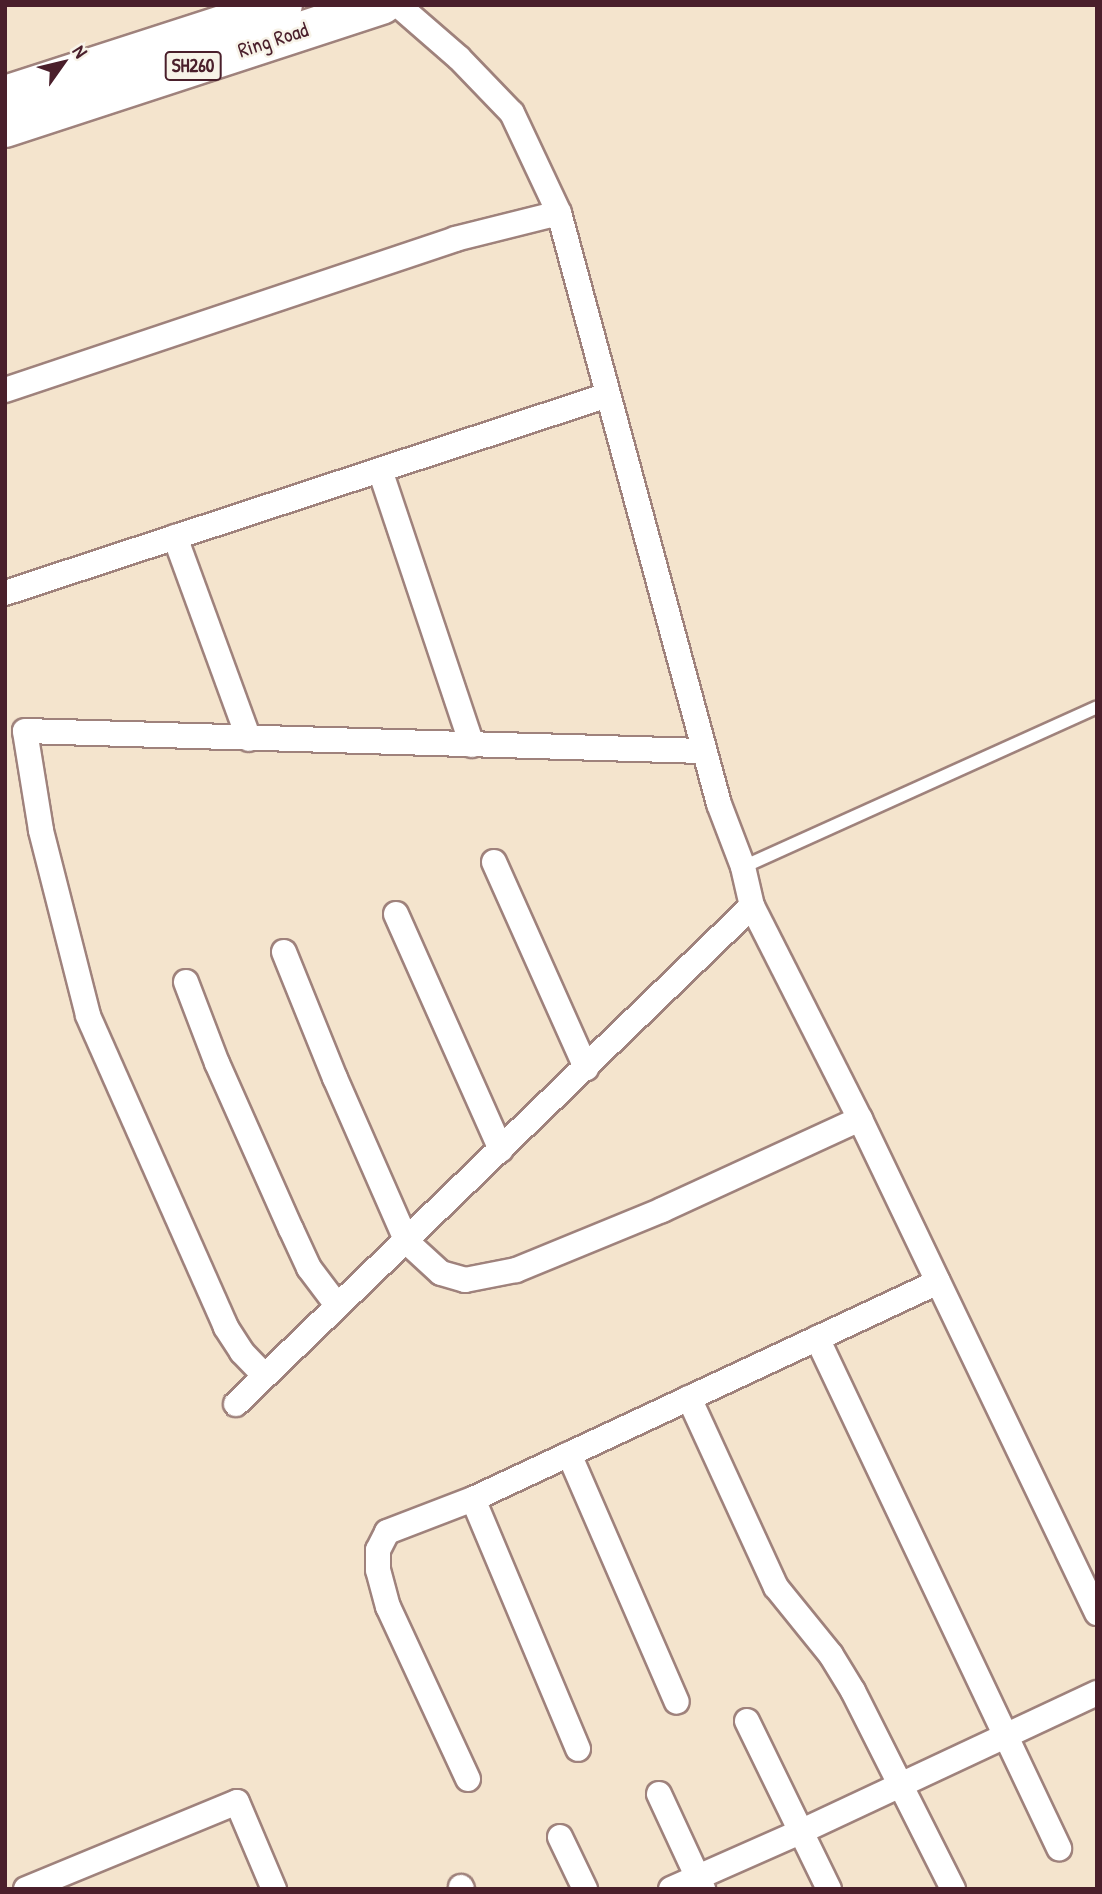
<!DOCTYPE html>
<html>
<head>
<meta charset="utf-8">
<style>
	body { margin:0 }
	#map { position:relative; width:1102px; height:1894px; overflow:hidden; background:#f4e4cd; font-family:"Patrick Hand",sans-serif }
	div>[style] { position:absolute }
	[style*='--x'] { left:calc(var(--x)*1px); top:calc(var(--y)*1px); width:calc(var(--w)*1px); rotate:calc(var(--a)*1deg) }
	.roads { filter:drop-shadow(2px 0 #9f827c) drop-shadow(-2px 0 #9f827c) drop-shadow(0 2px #9f827c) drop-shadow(0 -2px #9f827c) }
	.service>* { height:12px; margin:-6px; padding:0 6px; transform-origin:6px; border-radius:6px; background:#fff }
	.minor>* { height:24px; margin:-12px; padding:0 12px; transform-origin:12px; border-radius:12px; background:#fff }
	.trunk>* { height:38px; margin:-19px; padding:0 19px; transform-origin:19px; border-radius:19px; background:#fff }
	span { translate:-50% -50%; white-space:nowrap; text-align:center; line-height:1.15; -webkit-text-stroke:5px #f7f3e8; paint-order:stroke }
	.shield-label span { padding:2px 5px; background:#f7f3e8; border:2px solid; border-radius:5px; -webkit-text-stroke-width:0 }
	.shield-label { font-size:19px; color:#4a1f2b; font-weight:700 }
	.street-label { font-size:21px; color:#4a1f2b }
	.frame { position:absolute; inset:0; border:7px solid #4a1f2b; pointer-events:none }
	.north { position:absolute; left:28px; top:28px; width:70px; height:70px; -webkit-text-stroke:5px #f7f3e8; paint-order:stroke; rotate:56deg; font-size:19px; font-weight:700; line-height:28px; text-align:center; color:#4a1f2b }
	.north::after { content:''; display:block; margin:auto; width:24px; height:32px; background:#4a1f2b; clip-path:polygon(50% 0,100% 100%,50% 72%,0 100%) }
</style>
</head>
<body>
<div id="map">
	<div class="roads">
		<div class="service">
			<i style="--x:743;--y:867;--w:388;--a:-24.3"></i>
		</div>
		<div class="minor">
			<i style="--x:398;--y:5;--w:81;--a:41"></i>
			<i style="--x:459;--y:58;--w:76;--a:46.1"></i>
			<i style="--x:512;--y:113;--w:110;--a:64.8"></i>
			<i style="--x:559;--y:213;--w:612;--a:74.85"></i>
			<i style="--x:719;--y:804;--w:67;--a:69.1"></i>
			<i style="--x:743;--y:867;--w:40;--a:77"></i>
			<i style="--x:752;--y:906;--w:239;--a:63.1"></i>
			<i style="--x:860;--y:1119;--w:548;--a:64.37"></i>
			<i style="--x:5;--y:390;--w:475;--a:-18.5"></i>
			<i style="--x:455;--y:239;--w:107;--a:-14"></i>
			<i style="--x:380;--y:470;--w:290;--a:71.5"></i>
			<i style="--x:175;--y:537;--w:215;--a:69.9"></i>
			<i style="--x:5;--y:593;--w:635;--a:-18.18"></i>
			<i style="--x:494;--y:862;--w:226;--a:65.9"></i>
			<i style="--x:396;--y:914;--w:258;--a:66"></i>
			<i style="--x:284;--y:952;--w:136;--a:68"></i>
			<i style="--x:335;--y:1078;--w:179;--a:66.3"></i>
			<i style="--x:407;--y:1242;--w:46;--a:42.4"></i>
			<i style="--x:441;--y:1273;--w:25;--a:16"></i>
			<i style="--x:465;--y:1280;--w:52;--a:-11.1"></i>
			<i style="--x:516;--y:1270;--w:158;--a:-22.3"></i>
			<i style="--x:662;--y:1210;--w:218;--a:-24.7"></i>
			<i style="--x:186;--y:982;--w:87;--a:69.1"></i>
			<i style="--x:217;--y:1063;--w:182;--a:66"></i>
			<i style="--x:291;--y:1229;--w:43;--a:65.2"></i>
			<i style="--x:309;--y:1268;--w:46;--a:52.9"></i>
			<i style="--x:817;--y:1338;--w:565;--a:64.62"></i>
			<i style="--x:264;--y:1375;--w:32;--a:-134"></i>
			<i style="--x:242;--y:1352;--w:30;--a:-123"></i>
			<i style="--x:226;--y:1327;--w:341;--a:-113.9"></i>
			<i style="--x:88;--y:1015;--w:191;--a:-104.3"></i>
			<i style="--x:41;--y:830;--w:100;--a:-99.2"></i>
			<i style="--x:25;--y:731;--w:679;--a:1.69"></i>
			<i style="--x:689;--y:1398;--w:208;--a:65.3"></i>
			<i style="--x:776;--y:1587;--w:87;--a:51"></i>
			<i style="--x:831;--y:1655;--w:42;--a:58.6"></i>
			<i style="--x:853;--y:1691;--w:222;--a:63.2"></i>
			<i style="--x:236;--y:1404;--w:717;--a:-43.98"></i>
			<i style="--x:569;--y:1454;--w:270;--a:66.5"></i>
			<i style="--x:473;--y:1499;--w:271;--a:67.2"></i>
			<i style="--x:747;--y:1721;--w:187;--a:64"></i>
			<i style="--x:468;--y:1779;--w:190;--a:-114.9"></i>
			<i style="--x:388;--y:1607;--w:38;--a:-105"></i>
			<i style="--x:378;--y:1570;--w:20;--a:-90"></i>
			<i style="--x:378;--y:1550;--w:20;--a:-63"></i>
			<i style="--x:387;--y:1532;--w:92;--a:-21"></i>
			<i style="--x:473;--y:1499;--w:513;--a:-25.02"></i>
			<i style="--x:659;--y:1794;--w:105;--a:65.1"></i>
			<i style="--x:560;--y:1837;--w:58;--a:64.3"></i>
			<i style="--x:461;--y:1887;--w:2;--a:63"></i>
			<i style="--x:26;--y:1889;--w:228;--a:-22.4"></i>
			<i style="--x:237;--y:1802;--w:95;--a:67"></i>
			<i style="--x:671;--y:1889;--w:141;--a:-23.8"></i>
			<i style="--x:800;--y:1832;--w:328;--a:-25.1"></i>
		</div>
		<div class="trunk">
			<i style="--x:5;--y:95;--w:292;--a:-17.9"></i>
			<i style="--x:5;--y:128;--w:397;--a:-18.1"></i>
		</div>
	</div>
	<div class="shield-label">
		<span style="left:193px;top:66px">SH260</span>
	</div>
	<div class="street-label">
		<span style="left:273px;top:40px;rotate:-18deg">Ring Road</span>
	</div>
	<div class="frame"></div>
	<div class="north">N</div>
</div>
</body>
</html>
